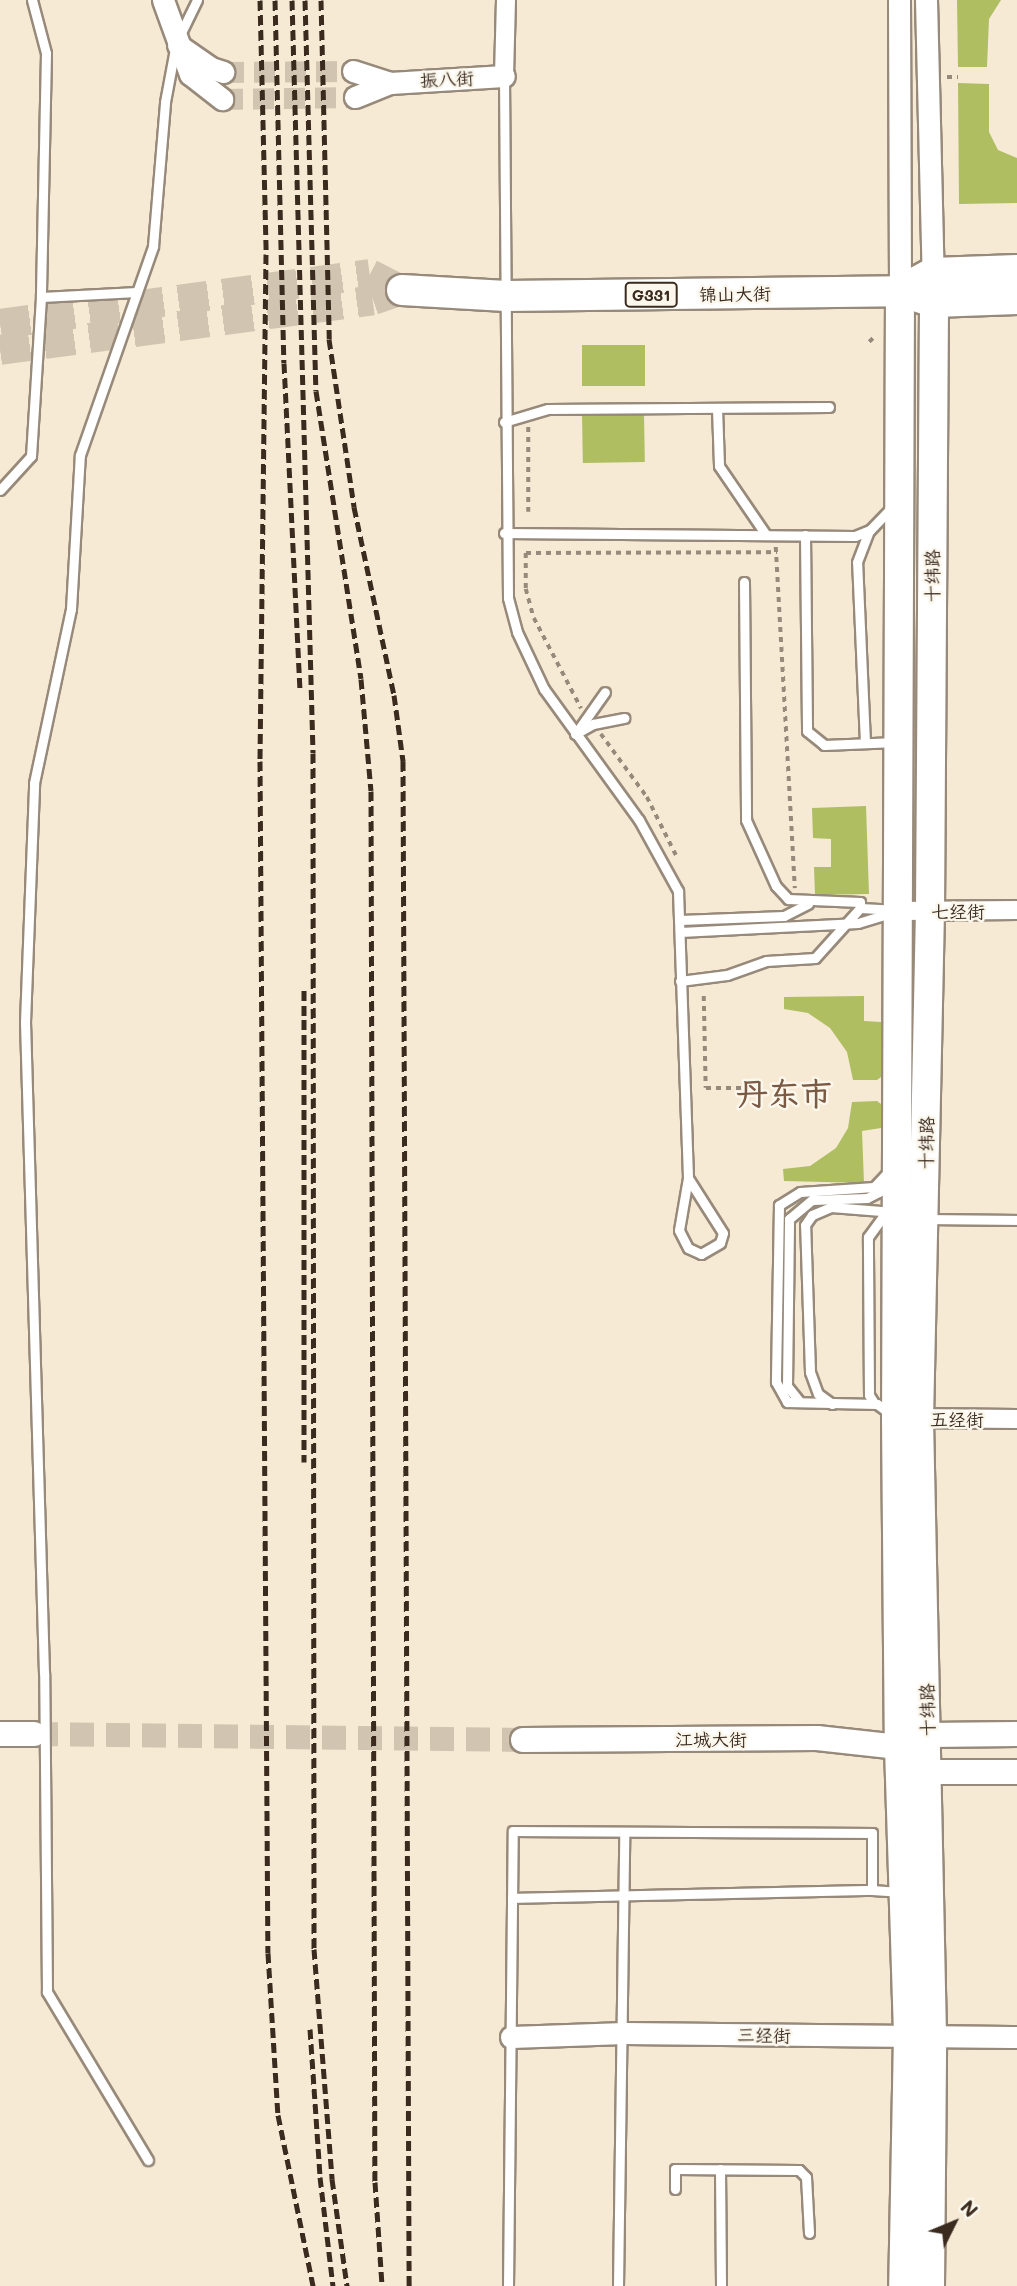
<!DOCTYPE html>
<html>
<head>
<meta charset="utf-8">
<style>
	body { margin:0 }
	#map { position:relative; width:1017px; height:2286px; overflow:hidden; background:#f6ead5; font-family:Mali,"LXGW WenKai TC",sans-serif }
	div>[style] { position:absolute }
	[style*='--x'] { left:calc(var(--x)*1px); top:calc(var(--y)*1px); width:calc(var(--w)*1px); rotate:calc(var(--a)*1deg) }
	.green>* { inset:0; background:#aebe61; transform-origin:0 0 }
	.tertiary-tunnel>* { height:21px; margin-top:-10.5px; transform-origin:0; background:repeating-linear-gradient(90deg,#d1c4b0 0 21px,transparent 0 31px) }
	.secondary-tunnel>* { height:24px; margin-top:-12px; transform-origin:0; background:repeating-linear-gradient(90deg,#d1c4b0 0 24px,transparent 0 36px) }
	.trunk-tunnel>* { height:30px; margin-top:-15px; transform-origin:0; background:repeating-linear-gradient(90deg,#d1c4b0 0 30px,transparent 0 45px) }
	.path>* { height:3.5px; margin-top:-1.75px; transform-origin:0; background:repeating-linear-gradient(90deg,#988a7a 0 5px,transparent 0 10px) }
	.roads { filter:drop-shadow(2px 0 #988a7a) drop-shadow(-2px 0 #988a7a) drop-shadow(0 2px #988a7a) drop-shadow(0 -2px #988a7a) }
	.service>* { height:9px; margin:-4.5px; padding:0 4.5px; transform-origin:4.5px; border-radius:4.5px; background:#fff }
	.minor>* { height:18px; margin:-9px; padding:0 9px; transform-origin:9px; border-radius:9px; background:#fff }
	.tertiary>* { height:21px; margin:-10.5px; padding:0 10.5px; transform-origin:10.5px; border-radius:10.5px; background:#fff }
	.secondary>* { height:24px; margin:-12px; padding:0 12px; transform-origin:12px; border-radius:12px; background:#fff }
	.primary>* { height:28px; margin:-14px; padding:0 14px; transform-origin:14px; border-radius:14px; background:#fff }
	.trunk>* { height:30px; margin:-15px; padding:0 15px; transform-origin:15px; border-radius:15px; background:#fff }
	.rail>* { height:5px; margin-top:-2.5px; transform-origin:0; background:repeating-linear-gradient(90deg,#3b2a1e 0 10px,transparent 0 15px) }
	span { translate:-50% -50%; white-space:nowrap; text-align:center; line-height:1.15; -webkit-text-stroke:5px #fbf7ec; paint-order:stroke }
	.shield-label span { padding:2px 5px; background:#fbf7ec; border:2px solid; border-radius:5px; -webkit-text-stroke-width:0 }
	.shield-label { font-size:16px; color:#3b2a1e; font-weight:700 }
	.street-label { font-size:18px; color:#3b2a1e }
	.town-label { font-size:32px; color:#7a5a42; font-weight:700 }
	.north { position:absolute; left:919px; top:2188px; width:70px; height:70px; -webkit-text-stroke:5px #fbf7ec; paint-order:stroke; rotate:47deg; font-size:19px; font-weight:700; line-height:28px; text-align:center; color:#3b2a1e }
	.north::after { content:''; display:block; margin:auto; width:24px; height:32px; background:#3b2a1e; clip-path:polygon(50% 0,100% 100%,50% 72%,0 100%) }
</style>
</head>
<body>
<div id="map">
	<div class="green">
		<i style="clip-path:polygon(957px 0,1001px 0,989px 19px,987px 67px,958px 67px)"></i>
		<i style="clip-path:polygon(958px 83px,989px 84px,989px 132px,998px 150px,1017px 158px,1017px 203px,959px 204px)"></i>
		<i style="left:582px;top:345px;width:63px;height:41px"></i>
		<i style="left:644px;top:414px;width:48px;height:62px;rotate:89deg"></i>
		<i style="clip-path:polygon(866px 806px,869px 894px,815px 895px,814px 867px,831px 867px,831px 839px,813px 838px,812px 808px)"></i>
		<i style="clip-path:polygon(864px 996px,864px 1021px,881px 1022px,881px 1077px,877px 1080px,853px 1080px,847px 1052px,830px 1028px,808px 1013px,784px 1009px,784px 997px)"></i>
		<i style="clip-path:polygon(877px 1101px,881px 1104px,881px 1128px,862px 1131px,864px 1183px,784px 1181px,783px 1169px,810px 1166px,836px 1148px,848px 1128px,852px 1102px)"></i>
	</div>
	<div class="tertiary-tunnel">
		<i style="--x:223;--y:72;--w:130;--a:-0.4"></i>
		<i style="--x:222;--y:99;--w:133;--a:-0.9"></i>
	</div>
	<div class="secondary-tunnel">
		<i style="--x:34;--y:1734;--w:489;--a:0.7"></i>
	</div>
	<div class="trunk-tunnel">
		<i style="--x:0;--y:324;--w:373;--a:-7.7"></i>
		<i style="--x:370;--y:274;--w:36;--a:27"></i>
		<i style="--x:0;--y:350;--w:376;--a:-7.6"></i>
		<i style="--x:373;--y:300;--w:31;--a:-19"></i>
	</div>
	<div class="path">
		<i style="--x:947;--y:77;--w:11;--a:0"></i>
		<i style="--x:869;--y:342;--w:7;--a:-45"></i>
		<i style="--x:528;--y:512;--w:86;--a:-90"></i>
		<i style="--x:776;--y:547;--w:342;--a:86.8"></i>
		<i style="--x:526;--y:553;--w:251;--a:-0.2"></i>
		<i style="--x:526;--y:553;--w:36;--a:90"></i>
		<i style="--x:526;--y:589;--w:30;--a:75"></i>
		<i style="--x:534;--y:618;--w:102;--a:62.4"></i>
		<i style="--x:601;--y:734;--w:78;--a:53.9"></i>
		<i style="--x:647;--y:797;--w:65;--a:63.4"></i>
		<i style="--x:704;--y:996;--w:92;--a:88.8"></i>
		<i style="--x:706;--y:1088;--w:38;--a:0"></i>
	</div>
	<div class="roads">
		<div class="service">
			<i style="--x:32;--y:0;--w:55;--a:75.2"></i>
			<i style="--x:46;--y:53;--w:244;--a:91.2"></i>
			<i style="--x:504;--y:77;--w:521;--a:89.56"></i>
			<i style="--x:508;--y:598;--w:35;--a:75"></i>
			<i style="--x:517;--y:632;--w:63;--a:64.7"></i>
			<i style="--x:544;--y:689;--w:162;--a:54.1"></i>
			<i style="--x:639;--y:820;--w:81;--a:61.2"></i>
			<i style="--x:678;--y:891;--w:287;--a:88"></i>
			<i style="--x:717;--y:408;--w:58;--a:88"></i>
			<i style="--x:719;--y:466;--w:83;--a:55.7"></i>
			<i style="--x:504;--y:422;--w:46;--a:-16.5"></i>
			<i style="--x:548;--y:409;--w:281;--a:-0.4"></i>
			<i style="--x:0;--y:490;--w:46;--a:-47.6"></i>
			<i style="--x:31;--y:456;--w:159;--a:-86.4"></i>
			<i style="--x:41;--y:297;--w:96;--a:-3"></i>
			<i style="--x:504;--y:533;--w:351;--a:0.5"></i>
			<i style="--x:855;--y:536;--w:16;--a:-22"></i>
			<i style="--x:870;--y:530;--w:32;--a:-46"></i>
			<i style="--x:805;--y:535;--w:196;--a:89.4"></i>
			<i style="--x:807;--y:731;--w:22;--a:39"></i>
			<i style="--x:824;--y:745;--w:72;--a:-2.4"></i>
			<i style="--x:744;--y:582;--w:238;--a:89.5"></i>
			<i style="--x:746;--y:820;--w:72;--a:65.6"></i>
			<i style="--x:776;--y:886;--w:18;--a:47"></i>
			<i style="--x:788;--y:899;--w:72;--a:2.4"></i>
			<i style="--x:860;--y:902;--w:6;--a:90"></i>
			<i style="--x:576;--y:733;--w:50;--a:-54.7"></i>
			<i style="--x:575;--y:734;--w:21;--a:-29"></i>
			<i style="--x:593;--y:724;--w:32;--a:-11"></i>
			<i style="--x:865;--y:743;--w:181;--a:-92.5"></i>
			<i style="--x:857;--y:562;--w:33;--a:-69"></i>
			<i style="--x:680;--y:920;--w:104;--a:-2.2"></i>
			<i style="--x:784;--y:916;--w:27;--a:-27"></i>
			<i style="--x:680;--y:932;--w:178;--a:-2.9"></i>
			<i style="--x:858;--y:923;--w:38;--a:-17"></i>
			<i style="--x:680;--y:981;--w:47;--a:-7.3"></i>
			<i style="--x:727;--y:975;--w:41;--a:-19.7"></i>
			<i style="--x:766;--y:961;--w:49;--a:-3.5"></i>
			<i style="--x:815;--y:958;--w:67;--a:-48"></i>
			<i style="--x:860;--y:908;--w:34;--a:3"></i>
			<i style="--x:888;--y:1172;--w:21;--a:133"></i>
			<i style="--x:874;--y:1187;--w:74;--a:176.1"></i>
			<i style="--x:800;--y:1192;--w:25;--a:148"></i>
			<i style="--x:779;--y:1205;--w:177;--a:91"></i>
			<i style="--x:776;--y:1382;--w:23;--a:61"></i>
			<i style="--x:787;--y:1402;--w:90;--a:1.3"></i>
			<i style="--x:877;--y:1404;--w:17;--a:36"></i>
			<i style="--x:688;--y:1178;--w:65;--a:57.5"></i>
			<i style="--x:723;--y:1233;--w:10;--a:107"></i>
			<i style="--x:720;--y:1243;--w:22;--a:150"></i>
			<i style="--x:701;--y:1254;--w:14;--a:-155"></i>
			<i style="--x:688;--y:1248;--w:20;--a:-117"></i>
			<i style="--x:679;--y:1230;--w:53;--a:-80.2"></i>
			<i style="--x:928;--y:1219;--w:89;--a:0.6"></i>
			<i style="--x:800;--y:1402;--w:21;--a:-129"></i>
			<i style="--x:787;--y:1386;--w:167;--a:-89.3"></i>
			<i style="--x:789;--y:1219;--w:30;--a:-40"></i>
			<i style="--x:812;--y:1200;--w:55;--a:-2.1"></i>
			<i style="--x:867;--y:1198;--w:13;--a:-27"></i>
			<i style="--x:879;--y:1192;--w:12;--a:-59"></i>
			<i style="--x:874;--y:1403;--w:9;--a:-122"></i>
			<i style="--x:869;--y:1395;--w:158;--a:-90.4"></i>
			<i style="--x:868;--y:1237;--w:32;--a:-54"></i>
			<i style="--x:832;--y:1404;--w:17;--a:-144"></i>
			<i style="--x:818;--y:1394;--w:23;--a:-110"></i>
			<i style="--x:810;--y:1372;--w:147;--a:-91.9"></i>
			<i style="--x:805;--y:1225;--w:12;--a:-55"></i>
			<i style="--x:812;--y:1215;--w:21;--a:-23"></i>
			<i style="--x:831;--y:1207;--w:63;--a:4.5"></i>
			<i style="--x:512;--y:1898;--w:360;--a:-1.3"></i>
			<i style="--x:148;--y:2160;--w:196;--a:-121"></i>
			<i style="--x:47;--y:1992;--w:319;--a:-90.5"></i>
			<i style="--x:44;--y:1673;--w:651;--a:-91.67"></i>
			<i style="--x:25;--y:1022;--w:239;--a:-87.8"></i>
			<i style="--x:34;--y:783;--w:178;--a:-78"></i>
			<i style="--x:71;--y:609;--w:154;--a:-86.7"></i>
			<i style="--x:80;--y:455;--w:221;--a:-70.7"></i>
			<i style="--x:153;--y:246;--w:144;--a:-85.2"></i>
			<i style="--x:165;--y:102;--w:60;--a:-79.4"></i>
			<i style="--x:176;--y:43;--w:48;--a:-64"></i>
			<i style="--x:720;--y:2169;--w:117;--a:89.5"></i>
			<i style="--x:675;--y:2189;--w:20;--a:-90"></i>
			<i style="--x:675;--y:2169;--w:124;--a:0.5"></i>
			<i style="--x:799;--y:2170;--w:10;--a:45"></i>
			<i style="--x:806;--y:2177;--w:56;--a:86.9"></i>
			<i style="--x:508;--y:2286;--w:455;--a:-89.4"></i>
			<i style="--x:513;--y:1831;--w:359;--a:0.3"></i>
			<i style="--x:872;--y:1833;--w:57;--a:90"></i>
			<i style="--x:872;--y:1890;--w:27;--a:4"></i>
			<i style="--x:618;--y:2286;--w:453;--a:-89.2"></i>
		</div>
		<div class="minor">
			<i style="--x:504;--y:76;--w:76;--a:-88.5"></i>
			<i style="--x:899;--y:911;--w:118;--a:-0.5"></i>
			<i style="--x:910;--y:1418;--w:107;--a:0.5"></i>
		</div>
		<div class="tertiary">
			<i style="--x:163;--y:0;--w:79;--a:70"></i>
			<i style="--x:190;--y:74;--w:41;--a:38"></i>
			<i style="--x:899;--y:0;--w:291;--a:89.8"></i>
			<i style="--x:926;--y:0;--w:286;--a:88.6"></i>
			<i style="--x:178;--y:45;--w:40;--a:34.9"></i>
			<i style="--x:211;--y:68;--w:13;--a:18"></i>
			<i style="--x:353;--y:71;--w:39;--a:18"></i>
			<i style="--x:355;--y:97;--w:38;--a:-22"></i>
			<i style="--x:390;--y:83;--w:114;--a:-3.5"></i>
			<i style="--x:511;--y:2037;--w:113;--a:-2"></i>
			<i style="--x:624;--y:2033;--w:393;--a:0.6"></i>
		</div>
		<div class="secondary">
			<i style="--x:0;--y:1734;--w:34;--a:0"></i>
			<i style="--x:1017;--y:1734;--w:90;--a:179.4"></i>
			<i style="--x:927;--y:1735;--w:30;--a:157"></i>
			<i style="--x:899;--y:1747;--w:38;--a:42"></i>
			<i style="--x:927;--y:1772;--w:90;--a:0"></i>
			<i style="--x:523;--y:1740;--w:294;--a:-0.4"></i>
			<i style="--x:817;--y:1738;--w:82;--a:6.3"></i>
		</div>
		<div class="primary">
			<i style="--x:900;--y:291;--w:1127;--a:90.2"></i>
			<i style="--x:896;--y:1418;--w:329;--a:89.5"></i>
			<i style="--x:899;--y:1747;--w:289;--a:88.2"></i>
			<i style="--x:908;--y:2036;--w:250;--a:91.1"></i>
			<i style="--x:930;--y:2286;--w:250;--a:-89.5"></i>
			<i style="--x:932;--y:2036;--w:617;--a:-91.21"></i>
			<i style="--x:919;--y:1419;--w:508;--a:-88.76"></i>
			<i style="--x:930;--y:911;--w:609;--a:-89.62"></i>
		</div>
		<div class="trunk">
			<i style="--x:402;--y:290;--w:104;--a:3.3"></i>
			<i style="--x:506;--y:296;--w:394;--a:-0.7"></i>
			<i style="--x:900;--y:291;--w:36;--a:18"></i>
			<i style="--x:934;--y:302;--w:83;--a:-2.1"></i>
			<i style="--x:900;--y:291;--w:38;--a:-29"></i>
			<i style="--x:933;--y:273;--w:84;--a:-2"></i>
		</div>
	</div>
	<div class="rail">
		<i style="--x:260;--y:0;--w:254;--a:88.6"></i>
		<i style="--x:266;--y:254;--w:507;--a:90.68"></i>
		<i style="--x:260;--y:761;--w:1192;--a:89.62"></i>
		<i style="--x:268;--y:1953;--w:162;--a:86.5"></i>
		<i style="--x:278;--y:2115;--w:175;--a:78.4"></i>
		<i style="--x:275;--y:0;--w:363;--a:88.6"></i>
		<i style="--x:284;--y:363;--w:329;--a:87.2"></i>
		<i style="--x:292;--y:0;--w:753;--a:88.4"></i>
		<i style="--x:313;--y:753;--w:1196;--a:89.95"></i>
		<i style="--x:314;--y:1949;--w:231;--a:85.5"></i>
		<i style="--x:332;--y:2179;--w:108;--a:82"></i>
		<i style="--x:305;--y:0;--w:391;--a:88.4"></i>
		<i style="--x:316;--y:391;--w:291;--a:81.1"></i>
		<i style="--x:361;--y:679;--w:112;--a:84.9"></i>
		<i style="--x:371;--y:791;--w:1391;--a:89.84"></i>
		<i style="--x:375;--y:2182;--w:104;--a:86.1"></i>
		<i style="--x:321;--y:0;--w:339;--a:88.6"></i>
		<i style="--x:329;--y:339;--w:170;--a:81.5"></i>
		<i style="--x:354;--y:507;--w:192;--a:78"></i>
		<i style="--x:394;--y:695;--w:67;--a:82.2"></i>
		<i style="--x:403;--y:761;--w:1525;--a:89.77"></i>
		<i style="--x:304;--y:990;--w:472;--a:90"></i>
		<i style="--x:310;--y:2029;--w:148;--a:86.1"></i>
		<i style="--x:320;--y:2177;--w:110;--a:83.2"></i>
	</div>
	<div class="shield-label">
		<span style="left:651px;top:295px">G331</span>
	</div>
	<div class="street-label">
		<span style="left:447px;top:79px;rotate:-3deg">振八街</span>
		<span style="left:735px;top:294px;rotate:-1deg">锦山大街</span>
		<span style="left:932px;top:576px;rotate:-90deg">十纬路</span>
		<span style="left:958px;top:911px">七经街</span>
		<span style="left:926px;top:1143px;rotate:-89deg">十纬路</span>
		<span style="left:957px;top:1419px">五经街</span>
		<span style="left:927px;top:1710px;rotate:-91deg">十纬路</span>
		<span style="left:711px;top:1739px">江城大街</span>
		<span style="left:764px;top:2035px;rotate:1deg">三经街</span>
	</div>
	<div class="town-label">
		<span style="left:784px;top:1092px">丹东市</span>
	</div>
	<div class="north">N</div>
</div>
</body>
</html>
